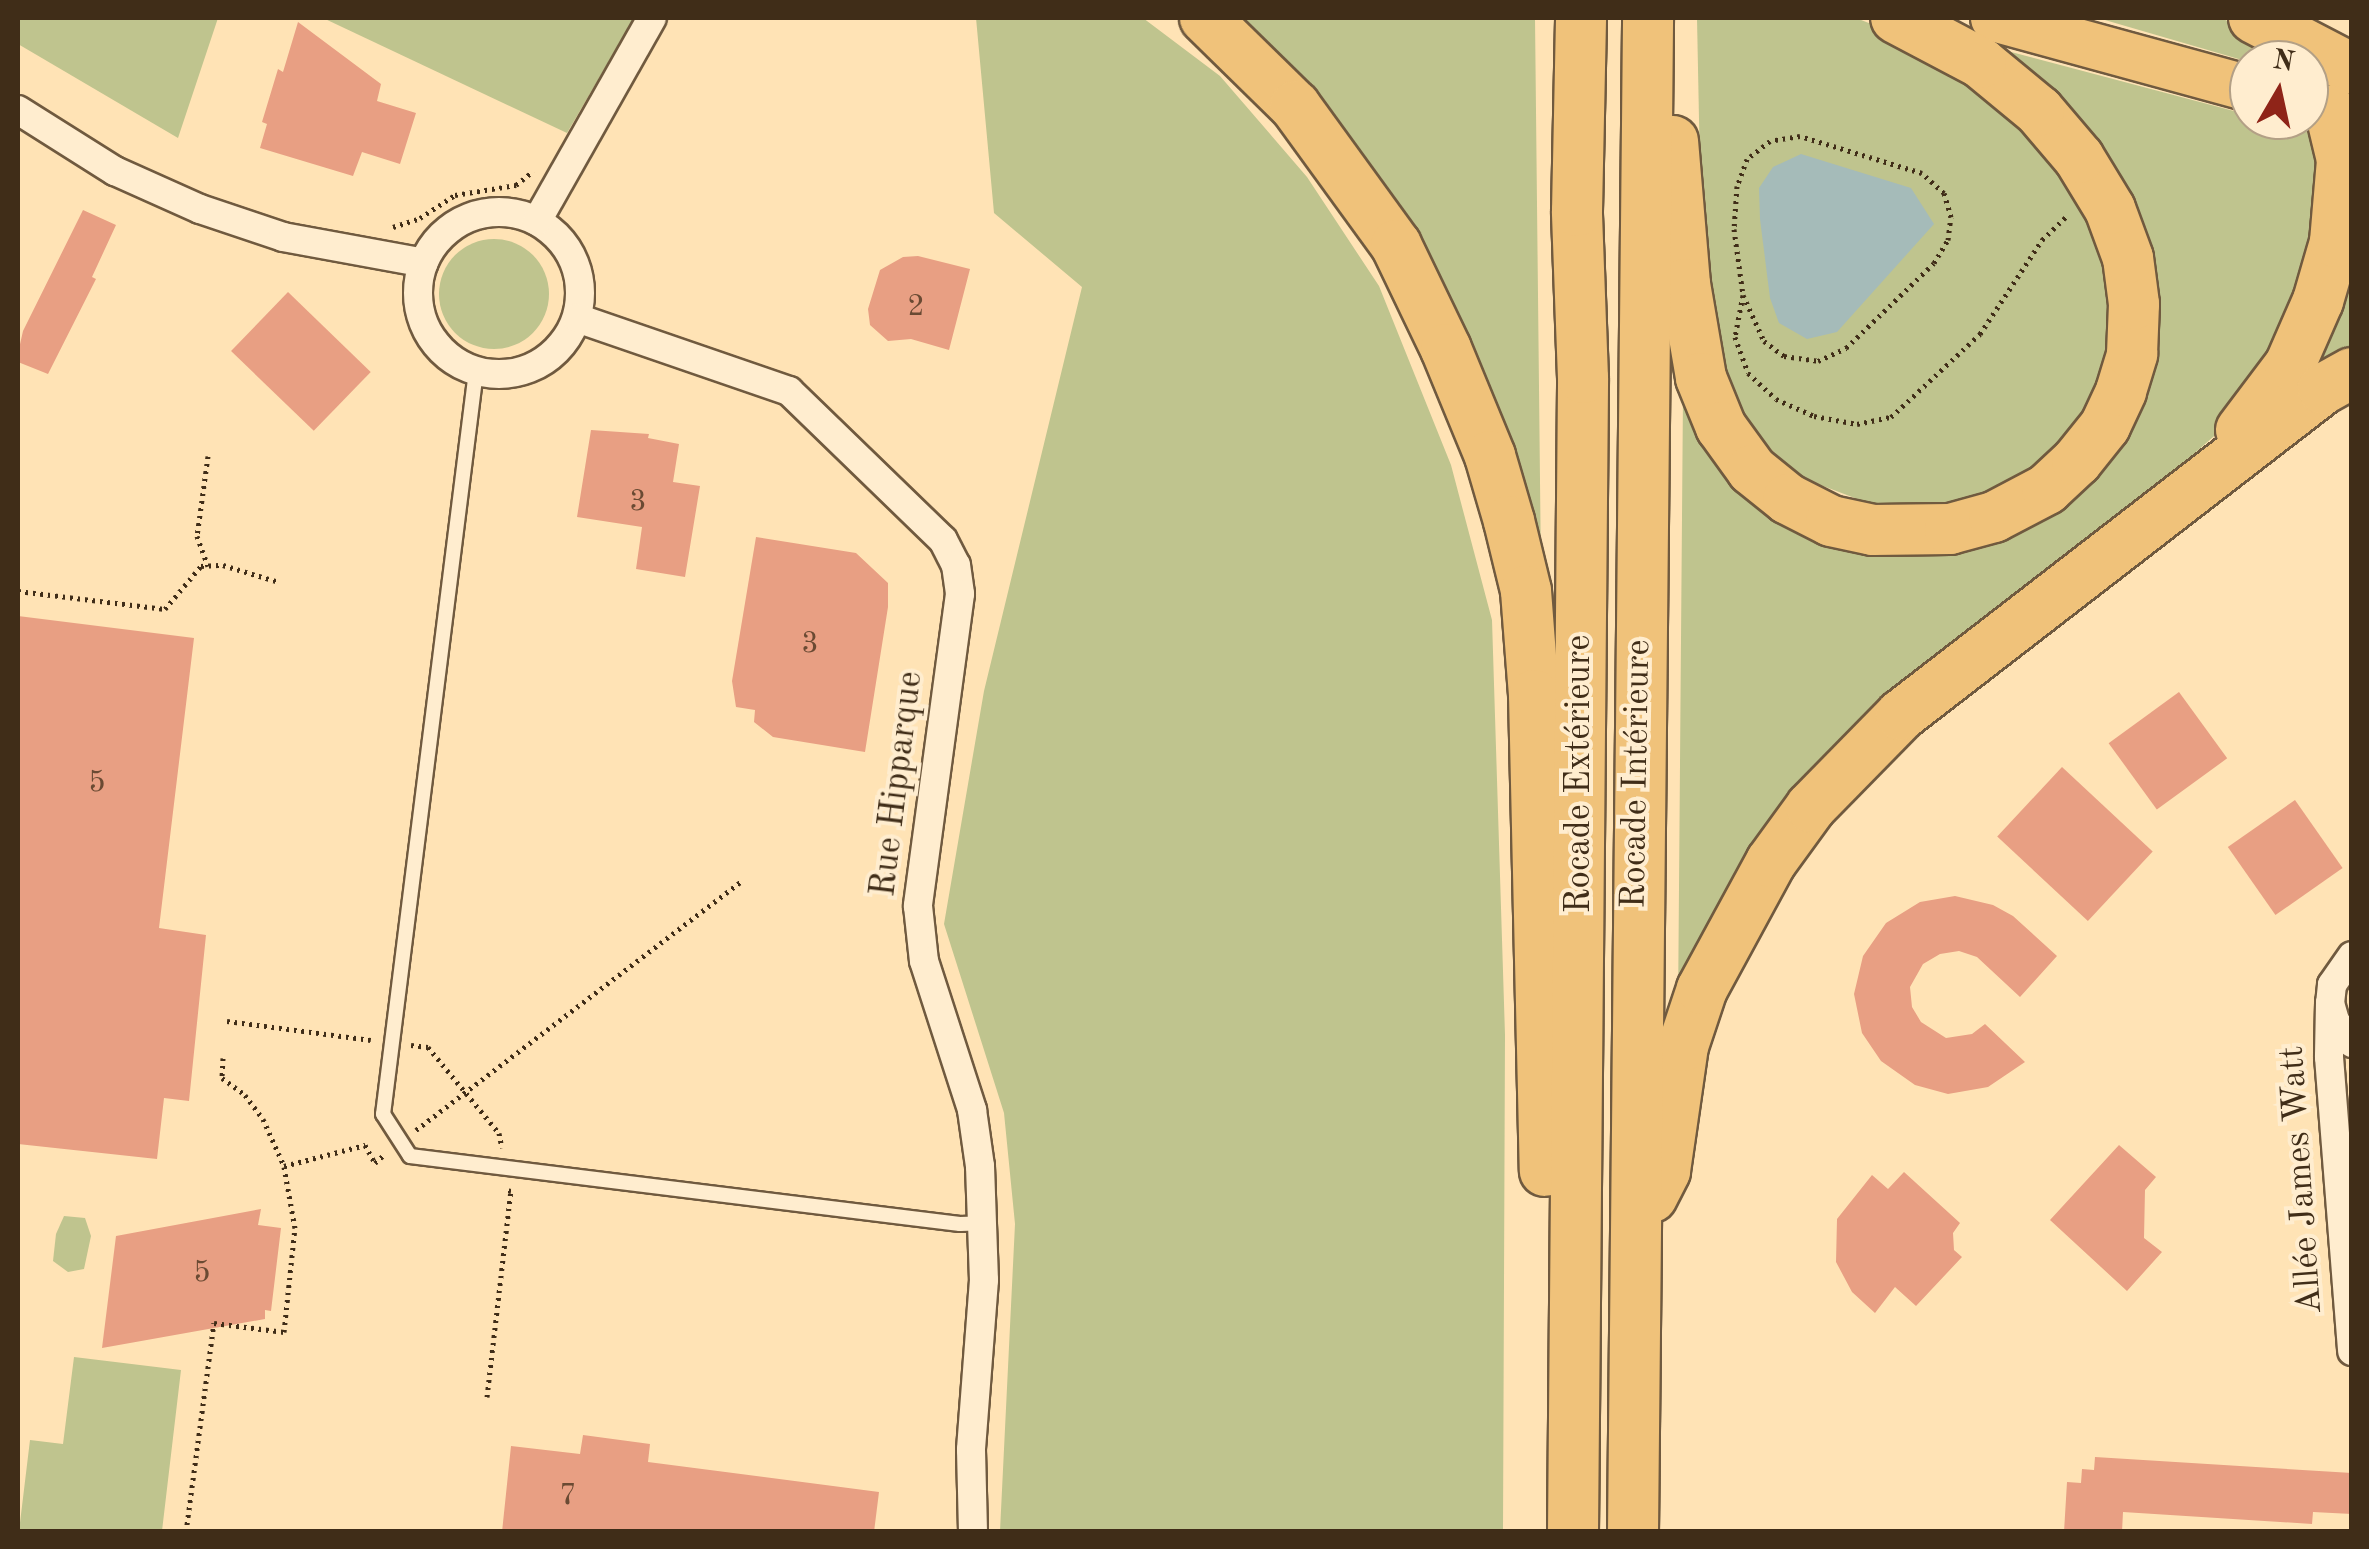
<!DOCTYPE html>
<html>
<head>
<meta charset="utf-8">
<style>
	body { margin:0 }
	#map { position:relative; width:2369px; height:1549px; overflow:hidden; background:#ffe3b5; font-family:"Old Standard TT",serif }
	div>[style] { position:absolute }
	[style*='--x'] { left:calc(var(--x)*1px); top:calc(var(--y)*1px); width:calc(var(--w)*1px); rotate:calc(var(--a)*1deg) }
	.green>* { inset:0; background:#bfc48e }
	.round { border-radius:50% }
	.water>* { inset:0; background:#a5bbb9 }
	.building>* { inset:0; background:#e89f83; transform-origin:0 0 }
	.path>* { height:5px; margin-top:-2.5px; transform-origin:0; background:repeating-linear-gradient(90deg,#402d18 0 2.5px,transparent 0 7.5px) }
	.roads { filter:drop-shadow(2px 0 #705a3f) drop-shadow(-2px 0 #705a3f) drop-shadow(0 2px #705a3f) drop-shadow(0 -2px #705a3f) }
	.service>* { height:14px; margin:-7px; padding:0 7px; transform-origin:7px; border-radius:7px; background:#ffedcf }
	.minor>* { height:28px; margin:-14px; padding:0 14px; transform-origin:14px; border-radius:14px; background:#ffedcf }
	.minor>.ring { margin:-14px; padding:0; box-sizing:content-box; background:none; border:28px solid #ffedcf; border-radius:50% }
	.primary>* { height:45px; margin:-22.5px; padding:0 22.5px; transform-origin:22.5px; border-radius:22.5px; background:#f0c27a }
	.motorway>* { height:50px; margin:-25px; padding:0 25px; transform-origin:25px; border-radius:25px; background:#f0c27a }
	span { translate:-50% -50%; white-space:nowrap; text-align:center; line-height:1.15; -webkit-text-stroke:8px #ffedcf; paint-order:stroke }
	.number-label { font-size:30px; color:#6a4a33 }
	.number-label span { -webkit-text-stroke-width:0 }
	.street-label { font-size:35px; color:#402d18 }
	.frame { position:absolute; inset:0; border:20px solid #402d18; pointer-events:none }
	.north { position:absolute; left:2229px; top:40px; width:100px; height:100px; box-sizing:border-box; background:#ffedcf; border:2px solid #b3a086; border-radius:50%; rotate:9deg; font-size:28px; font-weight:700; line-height:40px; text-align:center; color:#402d18 }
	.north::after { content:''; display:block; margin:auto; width:35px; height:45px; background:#8f2418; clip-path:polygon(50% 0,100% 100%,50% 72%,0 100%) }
</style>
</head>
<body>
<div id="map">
	<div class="green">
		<i style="clip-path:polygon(18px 18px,218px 18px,178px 138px,18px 44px)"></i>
		<i style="clip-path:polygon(323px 18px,634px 18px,567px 133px)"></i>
		<i style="clip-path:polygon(976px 18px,1143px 18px,1220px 76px,1307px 177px,1379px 286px,1451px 465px,1492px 620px,1505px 1035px,1503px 1531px,1000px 1531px,1015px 1224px,1004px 1113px,944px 924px,984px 691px,1082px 287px,994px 213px)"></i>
		<i style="clip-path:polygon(1239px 18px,1535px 18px,1541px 572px,1504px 447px)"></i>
		<i style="clip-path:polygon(1697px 18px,1856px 18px,1884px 29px,1984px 93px,2061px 165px,2101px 243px,2114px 317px,2098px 394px,2055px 450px,2003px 487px,1947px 506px,1873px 505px,1797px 476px,1742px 419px,1711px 337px,1701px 220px)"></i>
		<i style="clip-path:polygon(2098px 18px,2222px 18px,2295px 60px,2249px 62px)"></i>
		<i style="clip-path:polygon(1992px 47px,2249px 115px,2249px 120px,2306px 130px,2326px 174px,2320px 233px,2270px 367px,2221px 430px,2130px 510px,1911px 685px,1678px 1011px,1683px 393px,1824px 539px,1898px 555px,1976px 548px,2046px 518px,2155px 343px,2157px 275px,2135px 210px)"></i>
		<i class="round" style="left:439px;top:239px;width:110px;height:110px"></i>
		<i style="clip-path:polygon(2351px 265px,2351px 355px,2309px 379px)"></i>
		<i style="clip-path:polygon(64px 1216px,85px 1218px,91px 1236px,84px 1269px,68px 1272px,53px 1261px,56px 1234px)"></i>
		<i style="clip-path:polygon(74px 1357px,181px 1370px,162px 1531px,19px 1531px,30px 1440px,63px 1444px)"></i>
	</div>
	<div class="water">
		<i style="clip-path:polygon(1801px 154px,1911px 188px,1934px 224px,1837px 332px,1807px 339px,1779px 323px,1770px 298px,1760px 219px,1759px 188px,1773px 167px)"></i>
	</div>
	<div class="building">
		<i style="clip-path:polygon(298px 22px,381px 84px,377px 101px,416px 113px,400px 164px,362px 152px,353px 176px,260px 148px,267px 124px,262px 122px,278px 69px,283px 72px)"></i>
		<i style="clip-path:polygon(83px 210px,116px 225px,92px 277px,96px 279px,48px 374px,18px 362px,18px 353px,23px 331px)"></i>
		<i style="clip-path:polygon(918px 256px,970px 269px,949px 350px,911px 339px,888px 341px,870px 325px,868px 309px,880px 270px,903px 257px)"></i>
		<i style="left:288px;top:292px;width:115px;height:82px;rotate:44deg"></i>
		<i style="clip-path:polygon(591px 430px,649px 434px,648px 438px,679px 444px,673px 482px,700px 486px,685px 577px,636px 569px,642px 527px,577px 517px)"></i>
		<i style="clip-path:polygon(756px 537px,856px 553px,888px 583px,888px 607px,865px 752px,773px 737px,754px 722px,755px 710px,736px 707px,732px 681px)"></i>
		<i style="clip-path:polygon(18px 616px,194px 638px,159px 928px,206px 935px,189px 1101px,164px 1098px,157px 1159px,18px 1144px)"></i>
		<i style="left:2179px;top:692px;width:82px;height:87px;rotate:54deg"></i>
		<i style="left:2062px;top:767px;width:124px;height:95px;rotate:43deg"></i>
		<i style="left:2295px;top:800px;width:83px;height:82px;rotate:55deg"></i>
		<i style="clip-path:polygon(1955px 896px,1993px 905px,2013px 916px,2057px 956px,2020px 997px,1977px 957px,1959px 951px,1940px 954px,1923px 964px,1910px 987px,1912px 1007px,1921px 1022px,1946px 1038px,1972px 1034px,1985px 1024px,2025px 1062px,1988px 1087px,1948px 1094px,1915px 1085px,1881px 1061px,1862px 1033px,1854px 994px,1863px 956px,1886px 923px,1920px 902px)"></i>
		<i style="clip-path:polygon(2119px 1145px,2156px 1177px,2145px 1190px,2144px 1238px,2162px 1252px,2127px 1291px,2050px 1220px)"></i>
		<i style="clip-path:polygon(1904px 1172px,1960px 1223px,1953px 1233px,1954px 1250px,1962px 1257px,1916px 1306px,1895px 1287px,1875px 1313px,1852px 1292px,1836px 1262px,1837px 1219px,1872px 1175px,1888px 1189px)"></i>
		<i style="clip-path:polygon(261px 1209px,258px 1225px,281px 1228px,271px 1311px,265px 1310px,265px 1319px,102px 1348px,116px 1236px)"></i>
		<i style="clip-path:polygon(583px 1435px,650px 1444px,648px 1462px,879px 1492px,874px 1532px,502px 1532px,511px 1446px,580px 1454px)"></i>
		<i style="clip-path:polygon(2095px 1457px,2352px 1473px,2352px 1514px,2313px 1512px,2312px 1524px,2123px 1512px,2122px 1532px,2064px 1532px,2067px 1482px,2081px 1483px,2082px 1469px,2094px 1470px)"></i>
	</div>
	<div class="path">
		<i style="--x:393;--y:227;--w:28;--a:-18"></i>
		<i style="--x:420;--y:218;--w:42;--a:-33.3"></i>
		<i style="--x:455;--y:195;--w:62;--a:-9.3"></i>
		<i style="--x:516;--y:185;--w:22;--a:-39"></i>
		<i style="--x:1743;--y:295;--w:51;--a:65.5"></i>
		<i style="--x:1764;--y:341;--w:25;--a:37"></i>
		<i style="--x:1784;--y:356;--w:34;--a:8"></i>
		<i style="--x:1818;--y:361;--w:31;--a:-25"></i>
		<i style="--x:1846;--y:348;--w:122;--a:-44"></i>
		<i style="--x:1934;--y:263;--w:27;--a:-59"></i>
		<i style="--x:1948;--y:240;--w:23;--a:-83"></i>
		<i style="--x:1951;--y:217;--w:25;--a:-106"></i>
		<i style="--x:1944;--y:193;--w:30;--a:-138"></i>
		<i style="--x:1922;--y:173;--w:127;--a:-163.1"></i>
		<i style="--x:1800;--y:136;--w:30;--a:171"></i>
		<i style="--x:1770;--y:141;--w:29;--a:142"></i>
		<i style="--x:1747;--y:159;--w:29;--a:110"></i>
		<i style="--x:1737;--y:186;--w:43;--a:94"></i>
		<i style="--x:1734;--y:229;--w:67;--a:82.2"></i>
		<i style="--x:1743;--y:295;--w:43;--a:100.8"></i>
		<i style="--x:1735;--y:337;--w:38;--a:70"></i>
		<i style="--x:1748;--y:373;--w:38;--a:43"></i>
		<i style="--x:1776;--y:399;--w:42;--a:24.1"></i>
		<i style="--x:1814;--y:416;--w:44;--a:10.5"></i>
		<i style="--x:1857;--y:424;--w:35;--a:-12"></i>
		<i style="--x:1891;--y:417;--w:122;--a:-43"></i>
		<i style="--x:1980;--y:334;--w:113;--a:-56.6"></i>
		<i style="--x:2042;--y:240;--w:37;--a:-44"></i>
		<i style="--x:208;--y:456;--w:81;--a:97.8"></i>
		<i style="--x:197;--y:536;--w:32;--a:70"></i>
		<i style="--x:18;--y:591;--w:148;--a:7"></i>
		<i style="--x:165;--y:609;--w:56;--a:-50.1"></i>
		<i style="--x:201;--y:566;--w:22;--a:-3"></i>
		<i style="--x:223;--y:565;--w:59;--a:16.9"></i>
		<i style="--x:227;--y:1021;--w:145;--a:7.5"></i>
		<i style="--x:411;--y:1045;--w:17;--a:7"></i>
		<i style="--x:428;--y:1047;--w:112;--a:50.5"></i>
		<i style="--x:499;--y:1133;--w:15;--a:79"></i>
		<i style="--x:223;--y:1058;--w:20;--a:93"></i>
		<i style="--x:222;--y:1078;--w:29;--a:36"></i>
		<i style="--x:245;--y:1095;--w:30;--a:53"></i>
		<i style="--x:263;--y:1119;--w:51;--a:65.9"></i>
		<i style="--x:284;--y:1166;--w:84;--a:-14.5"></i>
		<i style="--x:365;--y:1145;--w:21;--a:61"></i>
		<i style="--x:375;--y:1163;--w:12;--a:-42"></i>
		<i style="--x:416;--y:1130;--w:408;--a:-37.4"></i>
		<i style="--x:487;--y:1397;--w:207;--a:-83.4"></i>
		<i style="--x:511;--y:1191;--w:5;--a:-169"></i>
		<i style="--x:186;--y:1532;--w:211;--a:-82.4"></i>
		<i style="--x:214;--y:1323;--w:71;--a:7.3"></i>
		<i style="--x:284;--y:1332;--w:105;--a:-84"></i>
		<i style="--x:295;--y:1228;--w:62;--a:-100.2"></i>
	</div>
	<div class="roads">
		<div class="service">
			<i style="--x:476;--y:371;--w:749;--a:97.13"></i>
			<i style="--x:383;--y:1114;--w:50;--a:57.3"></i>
			<i style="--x:410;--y:1156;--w:554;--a:7.05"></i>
			<i style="--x:960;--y:1224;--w:23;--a:-2"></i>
		</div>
		<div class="minor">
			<i style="--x:18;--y:110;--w:115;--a:32.2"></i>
			<i style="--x:115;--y:171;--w:93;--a:24.1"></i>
			<i style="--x:200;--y:209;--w:88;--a:18.6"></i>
			<i style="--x:283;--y:237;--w:143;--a:10.4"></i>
			<i class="ring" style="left:418px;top:212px;width:134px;height:134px"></i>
			<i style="--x:537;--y:221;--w:233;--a:-60.5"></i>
			<i style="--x:577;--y:318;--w:224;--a:19"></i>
			<i style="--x:789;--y:391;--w:214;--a:44.1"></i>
			<i style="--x:943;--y:540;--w:28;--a:63"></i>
			<i style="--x:956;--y:565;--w:29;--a:82"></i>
			<i style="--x:960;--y:594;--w:315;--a:97.7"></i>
			<i style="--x:918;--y:906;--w:55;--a:83.8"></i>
			<i style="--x:924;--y:961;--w:157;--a:72.1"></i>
			<i style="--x:972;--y:1110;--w:57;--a:81.9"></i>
			<i style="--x:980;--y:1166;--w:114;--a:88"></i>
			<i style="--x:984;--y:1280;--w:170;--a:94.4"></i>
			<i style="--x:971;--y:1450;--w:82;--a:88.6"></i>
			<i style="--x:2352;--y:956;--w:35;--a:125"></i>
			<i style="--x:2332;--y:985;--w:18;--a:96"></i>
			<i style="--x:2330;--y:1003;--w:19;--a:74"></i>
			<i style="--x:2335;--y:1021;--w:28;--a:52"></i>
			<i style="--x:2330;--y:1003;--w:54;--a:91.1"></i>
			<i style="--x:2329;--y:1057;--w:295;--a:85.5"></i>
		</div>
		<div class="primary">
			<i style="--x:1993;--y:18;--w:265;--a:15.3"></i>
		</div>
		<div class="motorway">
			<i style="--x:1205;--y:18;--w:126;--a:44.4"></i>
			<i style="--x:1295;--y:106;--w:172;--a:54"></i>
			<i style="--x:1396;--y:245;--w:115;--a:64.3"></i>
			<i style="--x:1446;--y:349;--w:116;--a:67.6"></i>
			<i style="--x:1490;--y:456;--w:68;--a:73.7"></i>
			<i style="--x:1509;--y:521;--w:72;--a:76.3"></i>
			<i style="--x:1526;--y:591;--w:104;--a:85.6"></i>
			<i style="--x:1534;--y:695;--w:476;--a:88.7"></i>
			<i style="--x:2254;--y:18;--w:110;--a:27.5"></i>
			<i style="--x:1673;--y:141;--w:144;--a:85.2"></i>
			<i style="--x:1685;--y:284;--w:95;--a:80.3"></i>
			<i style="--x:1701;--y:378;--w:53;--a:67.8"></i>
			<i style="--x:1721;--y:427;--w:53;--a:54.2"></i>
			<i style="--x:1752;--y:470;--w:46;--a:38.9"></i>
			<i style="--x:1788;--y:499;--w:48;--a:27.1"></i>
			<i style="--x:1831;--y:521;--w:43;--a:12.1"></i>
			<i style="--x:1873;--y:530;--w:77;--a:-0.7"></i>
			<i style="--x:1950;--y:529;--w:46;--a:-15.3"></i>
			<i style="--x:1994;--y:517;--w:60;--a:-27.8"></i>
			<i style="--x:2047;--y:489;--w:41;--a:-43"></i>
			<i style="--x:2077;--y:461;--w:45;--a:-51.3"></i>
			<i style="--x:2105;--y:426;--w:38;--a:-65"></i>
			<i style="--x:2121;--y:391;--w:39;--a:-73"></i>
			<i style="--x:2132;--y:354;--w:50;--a:-87.7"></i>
			<i style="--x:2134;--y:304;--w:46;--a:-97.4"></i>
			<i style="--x:2128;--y:258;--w:52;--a:-110.2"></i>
			<i style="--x:2110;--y:209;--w:60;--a:-121.3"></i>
			<i style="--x:2079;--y:158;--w:62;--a:-130.4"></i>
			<i style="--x:2039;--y:111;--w:75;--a:-140.4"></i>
			<i style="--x:1981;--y:63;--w:96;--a:-152.1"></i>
			<i style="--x:2241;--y:430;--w:81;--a:-53"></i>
			<i style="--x:2290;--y:365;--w:70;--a:-66.4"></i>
			<i style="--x:2318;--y:301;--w:61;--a:-73.9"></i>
			<i style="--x:2335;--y:242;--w:82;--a:-85.1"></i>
			<i style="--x:2342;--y:160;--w:51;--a:-103.5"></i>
			<i style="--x:1652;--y:1197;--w:29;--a:-63"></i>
			<i style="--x:1665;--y:1171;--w:126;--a:-81.8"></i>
			<i style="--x:1683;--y:1046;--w:60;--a:-71.6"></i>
			<i style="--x:1702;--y:989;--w:145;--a:-61.5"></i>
			<i style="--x:1771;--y:862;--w:68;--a:-54"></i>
			<i style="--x:1811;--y:807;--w:129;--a:-45.6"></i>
			<i style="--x:1901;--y:715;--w:533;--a:-37.69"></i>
			<i style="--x:2323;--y:389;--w:33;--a:-29"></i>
			<i style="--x:1573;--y:1532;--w:1154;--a:-89.5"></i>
			<i style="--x:1583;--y:378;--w:167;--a:-92.1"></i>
			<i style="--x:1577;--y:211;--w:193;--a:-88.8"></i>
			<i style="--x:1633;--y:1532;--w:1514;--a:-89.43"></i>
		</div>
	</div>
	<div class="number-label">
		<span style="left:916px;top:307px">2</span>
		<span style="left:638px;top:502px">3</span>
		<span style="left:810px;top:644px">3</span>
		<span style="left:97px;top:783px">5</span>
		<span style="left:202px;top:1273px">5</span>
		<span style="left:568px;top:1496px">7</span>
	</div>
	<div class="street-label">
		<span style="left:1580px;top:774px;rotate:-90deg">Rocade Extérieure</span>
		<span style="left:1637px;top:774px;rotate:-89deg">Rocade Intérieure</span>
		<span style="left:898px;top:784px;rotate:-83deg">Rue Hipparque</span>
		<span style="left:2302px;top:1180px;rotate:-94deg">Allée James Watt</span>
	</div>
	<div class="frame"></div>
	<div class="north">N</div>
</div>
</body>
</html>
